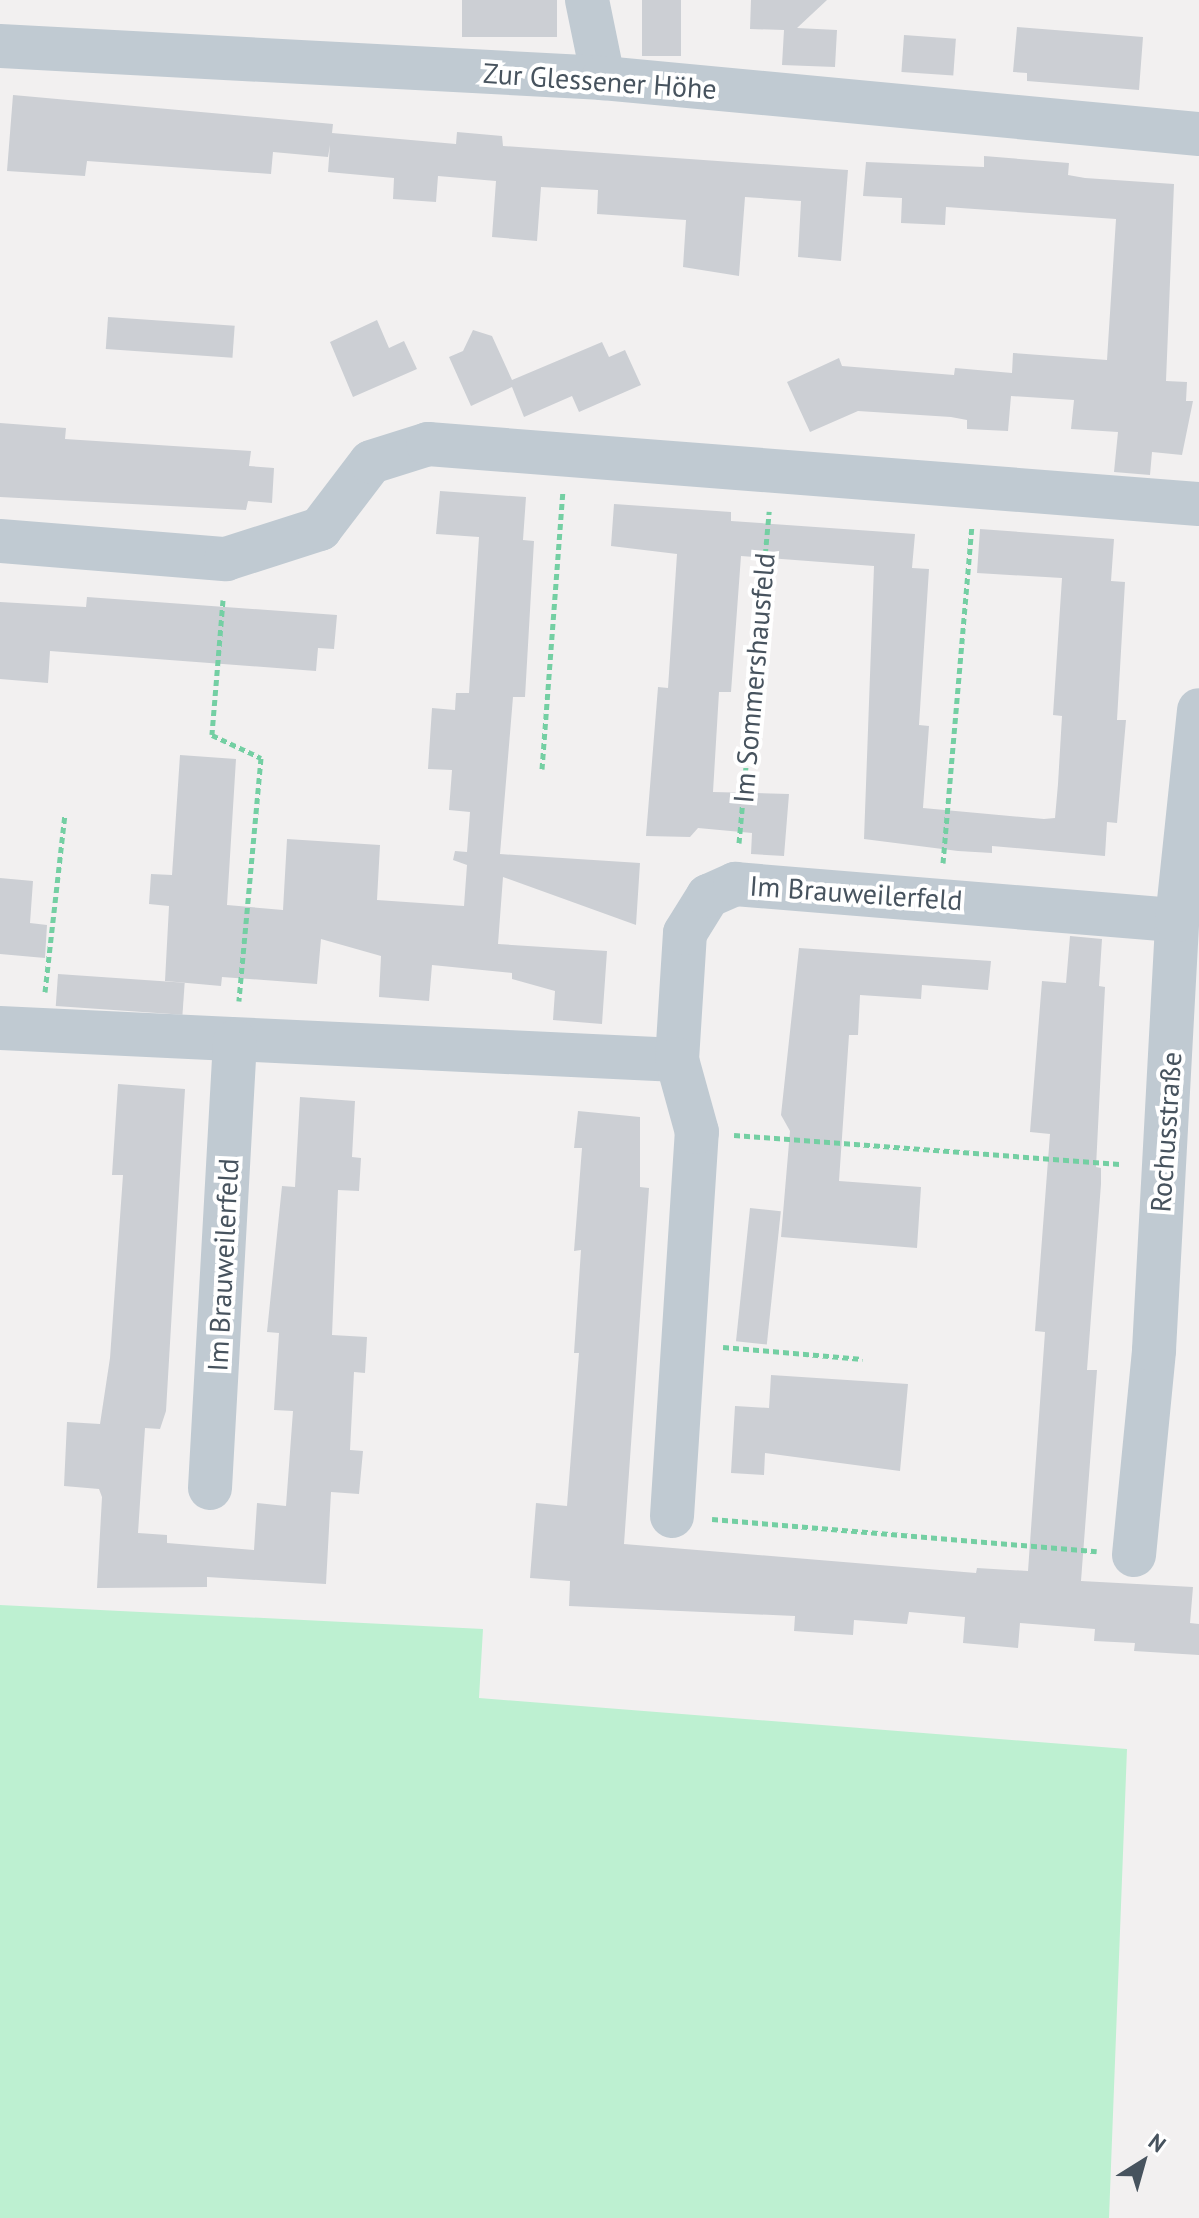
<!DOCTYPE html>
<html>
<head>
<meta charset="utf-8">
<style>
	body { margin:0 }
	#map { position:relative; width:1199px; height:2218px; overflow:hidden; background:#f2f0f0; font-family:"PT Sans",sans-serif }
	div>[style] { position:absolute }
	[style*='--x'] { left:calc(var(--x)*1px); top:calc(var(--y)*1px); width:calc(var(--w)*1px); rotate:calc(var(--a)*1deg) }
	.green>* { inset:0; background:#bdf0d1 }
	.building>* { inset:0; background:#cccfd4; transform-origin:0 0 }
	.path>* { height:5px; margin-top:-2.5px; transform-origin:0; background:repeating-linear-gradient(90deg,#74cfa3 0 6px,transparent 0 10px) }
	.minor>* { height:44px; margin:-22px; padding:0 22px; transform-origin:22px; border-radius:22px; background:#c0cad2 }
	span { translate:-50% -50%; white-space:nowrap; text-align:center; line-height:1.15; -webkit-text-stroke:8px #fff; paint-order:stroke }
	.street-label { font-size:28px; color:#47535e }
	.north { position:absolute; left:1103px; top:2122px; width:80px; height:80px; -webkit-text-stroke:6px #fff; paint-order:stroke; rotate:37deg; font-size:22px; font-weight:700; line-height:32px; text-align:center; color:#47535e }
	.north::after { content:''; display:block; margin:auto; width:28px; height:36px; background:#47535e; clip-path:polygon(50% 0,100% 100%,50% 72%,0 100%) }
</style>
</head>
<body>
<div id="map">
	<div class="green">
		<i style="clip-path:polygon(0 1605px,483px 1629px,479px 1698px,1127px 1749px,1109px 2218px,0 2218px)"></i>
	</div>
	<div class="building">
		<i style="left:462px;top:0;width:95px;height:37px"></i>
		<i style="left:642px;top:0;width:39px;height:56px"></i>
		<i style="clip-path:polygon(751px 0,827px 0,797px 28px,837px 30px,835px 67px,782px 65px,784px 30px,750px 29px)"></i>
		<i style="clip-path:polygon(1017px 27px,1143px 37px,1139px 90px,1027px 81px,1027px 73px,1013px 72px)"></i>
		<i style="left:904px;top:35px;width:52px;height:37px;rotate:4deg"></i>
		<i style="clip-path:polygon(13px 95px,333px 124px,332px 133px,456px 144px,457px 132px,502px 136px,503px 146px,848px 170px,841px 261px,798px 257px,801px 201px,745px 197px,739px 276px,683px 267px,686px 220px,597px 214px,598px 190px,541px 187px,537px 241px,492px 237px,496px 181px,438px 176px,436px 202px,393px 199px,394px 178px,328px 172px,330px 145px,328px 157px,273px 152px,271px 174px,87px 161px,85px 176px,7px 171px)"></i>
		<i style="clip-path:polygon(984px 156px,1069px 163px,1068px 175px,1085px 178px,1174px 184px,1166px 381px,1187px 382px,1186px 401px,1193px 401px,1182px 455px,1152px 452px,1150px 475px,1114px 472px,1118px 432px,1071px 429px,1074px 400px,1011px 396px,1008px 431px,967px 429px,967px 420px,951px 417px,858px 411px,810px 432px,787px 382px,839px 358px,842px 366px,954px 375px,955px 368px,1012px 373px,1013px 353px,1107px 360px,1116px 219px,946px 207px,945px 225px,901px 223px,902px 198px,863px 196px,866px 162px,984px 167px)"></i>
		<i style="left:108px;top:317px;width:127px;height:32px;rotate:4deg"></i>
		<i style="clip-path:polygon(377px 320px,389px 348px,404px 341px,417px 369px,353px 397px,330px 342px)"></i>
		<i style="clip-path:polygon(473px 330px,492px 336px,512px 380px,602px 342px,609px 357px,625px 350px,641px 385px,579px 412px,572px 396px,524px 417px,512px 387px,471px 406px,449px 357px,463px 351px)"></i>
		<i style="clip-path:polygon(0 423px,66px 428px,65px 439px,251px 451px,249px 466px,274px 468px,272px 503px,248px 501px,246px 510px,0 497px)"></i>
		<i style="clip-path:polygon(440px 491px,526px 497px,523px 540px,534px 541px,525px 697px,513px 697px,500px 854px,640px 863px,636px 925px,503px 877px,498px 944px,607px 951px,602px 1024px,553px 1020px,555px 991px,512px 979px,512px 973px,432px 965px,429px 1001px,379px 997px,381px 956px,321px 939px,317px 984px,222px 977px,221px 986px,165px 981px,169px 906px,149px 904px,151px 874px,172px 875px,180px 755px,236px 759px,227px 905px,283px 910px,287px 839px,380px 845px,377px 900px,464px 906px,467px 865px,453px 860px,455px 851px,467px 852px,470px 812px,449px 810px,452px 770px,428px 769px,432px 708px,455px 710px,456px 693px,469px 693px,479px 537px,436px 534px)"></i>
		<i style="clip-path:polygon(614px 504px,731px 512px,731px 521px,915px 534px,912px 568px,929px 569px,919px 725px,929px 726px,923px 808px,1044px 819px,1055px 818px,1058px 784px,1062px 716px,1053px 715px,1062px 578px,977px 573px,980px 529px,1114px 539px,1111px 581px,1125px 582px,1117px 720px,1126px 720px,1117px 823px,1107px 822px,1105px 856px,992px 846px,992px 853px,958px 851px,864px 839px,874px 566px,741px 556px,731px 692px,719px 692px,713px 792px,789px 794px,784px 856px,751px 854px,752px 833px,698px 828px,690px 837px,646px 836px,658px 687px,668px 688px,677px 554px,611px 546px)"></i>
		<i style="clip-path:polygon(87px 597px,337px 615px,334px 649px,318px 648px,316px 671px,50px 651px,48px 683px,0 679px,0 602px,86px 607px)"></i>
		<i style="clip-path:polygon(0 878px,33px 881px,30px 923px,47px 925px,45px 958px,0 954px)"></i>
		<i style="clip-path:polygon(1070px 936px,1102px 939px,1099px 986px,1105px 987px,1096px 1167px,1101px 1168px,1101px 1184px,1087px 1370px,1097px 1370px,1081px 1581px,1193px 1587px,1190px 1623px,1199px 1624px,1199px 1655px,1134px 1651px,1135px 1643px,1094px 1641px,1095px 1629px,1020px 1623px,1018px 1648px,963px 1643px,965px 1617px,909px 1612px,907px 1624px,854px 1620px,853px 1635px,794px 1631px,795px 1616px,569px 1606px,570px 1581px,530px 1578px,536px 1503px,567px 1506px,579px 1353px,574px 1353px,581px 1250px,574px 1251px,582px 1148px,574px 1148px,578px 1111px,640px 1117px,640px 1187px,649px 1188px,624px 1544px,976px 1573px,977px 1568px,1028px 1571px,1045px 1332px,1035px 1331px,1050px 1134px,1030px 1132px,1042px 981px,1066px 983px)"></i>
		<i style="clip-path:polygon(799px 948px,991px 961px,988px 990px,922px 985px,921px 999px,860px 995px,858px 1035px,849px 1035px,839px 1181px,921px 1187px,917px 1248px,781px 1237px,790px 1131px,781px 1115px)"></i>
		<i style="left:58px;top:974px;width:127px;height:32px;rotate:4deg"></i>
		<i style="clip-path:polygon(118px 1084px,185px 1089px,166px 1411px,160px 1429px,145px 1428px,138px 1533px,167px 1535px,167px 1543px,254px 1550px,257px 1503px,286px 1506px,293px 1411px,274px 1410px,279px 1333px,267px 1332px,282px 1186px,295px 1187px,300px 1097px,355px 1101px,352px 1157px,361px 1158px,359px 1191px,338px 1190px,332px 1335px,367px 1337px,365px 1373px,354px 1372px,350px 1450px,363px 1451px,359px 1494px,331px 1492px,326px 1584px,207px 1577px,207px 1587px,97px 1588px,102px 1497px,99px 1489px,64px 1486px,67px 1422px,100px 1424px,110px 1358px,123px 1175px,112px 1175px)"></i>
		<i style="left:750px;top:1208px;width:31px;height:134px;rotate:6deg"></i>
		<i style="clip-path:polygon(771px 1375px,908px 1384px,900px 1471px,765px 1453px,764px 1475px,731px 1473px,735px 1406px,769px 1408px)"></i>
	</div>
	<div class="path">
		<i style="--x:223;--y:600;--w:135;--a:94.7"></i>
		<i style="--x:212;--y:735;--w:54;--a:25.1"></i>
		<i style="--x:261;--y:758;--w:244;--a:95.2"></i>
		<i style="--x:542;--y:769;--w:278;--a:-85.7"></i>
		<i style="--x:739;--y:843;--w:333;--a:-84.8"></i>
		<i style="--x:943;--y:863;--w:338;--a:-85.1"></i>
		<i style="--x:45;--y:992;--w:179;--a:-83.6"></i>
		<i style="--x:734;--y:1135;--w:390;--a:4.3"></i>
		<i style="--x:723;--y:1347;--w:140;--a:4.9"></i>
		<i style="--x:712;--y:1519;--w:386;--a:4.8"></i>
	</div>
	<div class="minor">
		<i style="--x:587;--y:0;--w:80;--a:78.4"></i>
		<i style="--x:0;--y:46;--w:604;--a:3.04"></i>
		<i style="--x:603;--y:78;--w:599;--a:5.37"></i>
		<i style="--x:0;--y:541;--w:227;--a:4.6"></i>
		<i style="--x:226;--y:559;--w:99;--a:-17.7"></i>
		<i style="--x:320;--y:529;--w:84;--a:-52.7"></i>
		<i style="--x:371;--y:462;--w:60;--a:-17.5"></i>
		<i style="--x:428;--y:444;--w:773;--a:4.45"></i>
		<i style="--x:0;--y:1028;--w:678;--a:2.71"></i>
		<i style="--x:677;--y:1060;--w:127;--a:-86.4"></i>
		<i style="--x:685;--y:933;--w:44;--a:-58.1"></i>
		<i style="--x:708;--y:896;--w:30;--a:-24"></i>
		<i style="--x:735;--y:884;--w:443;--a:4.7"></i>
		<i style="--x:210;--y:1488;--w:447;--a:-86.8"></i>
		<i style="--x:672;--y:1516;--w:385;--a:-86.3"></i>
		<i style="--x:697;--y:1132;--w:75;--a:-105.5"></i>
		<i style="--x:1134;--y:1555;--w:206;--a:-84.4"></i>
		<i style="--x:1154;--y:1350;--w:431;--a:-86.9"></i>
		<i style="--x:1177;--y:920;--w:211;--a:-84"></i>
	</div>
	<div class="street-label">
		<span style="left:600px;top:81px;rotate:4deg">Zur Glessener Höhe</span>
		<span style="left:754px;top:678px;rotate:-85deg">Im Sommershausfeld</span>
		<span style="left:856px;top:893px;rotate:4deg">Im Brauweilerfeld</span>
		<span style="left:1166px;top:1132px;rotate:-86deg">Rochusstraße</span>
		<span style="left:223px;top:1265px;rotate:-87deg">Im Brauweilerfeld</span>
	</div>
	<div class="north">N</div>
</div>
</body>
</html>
